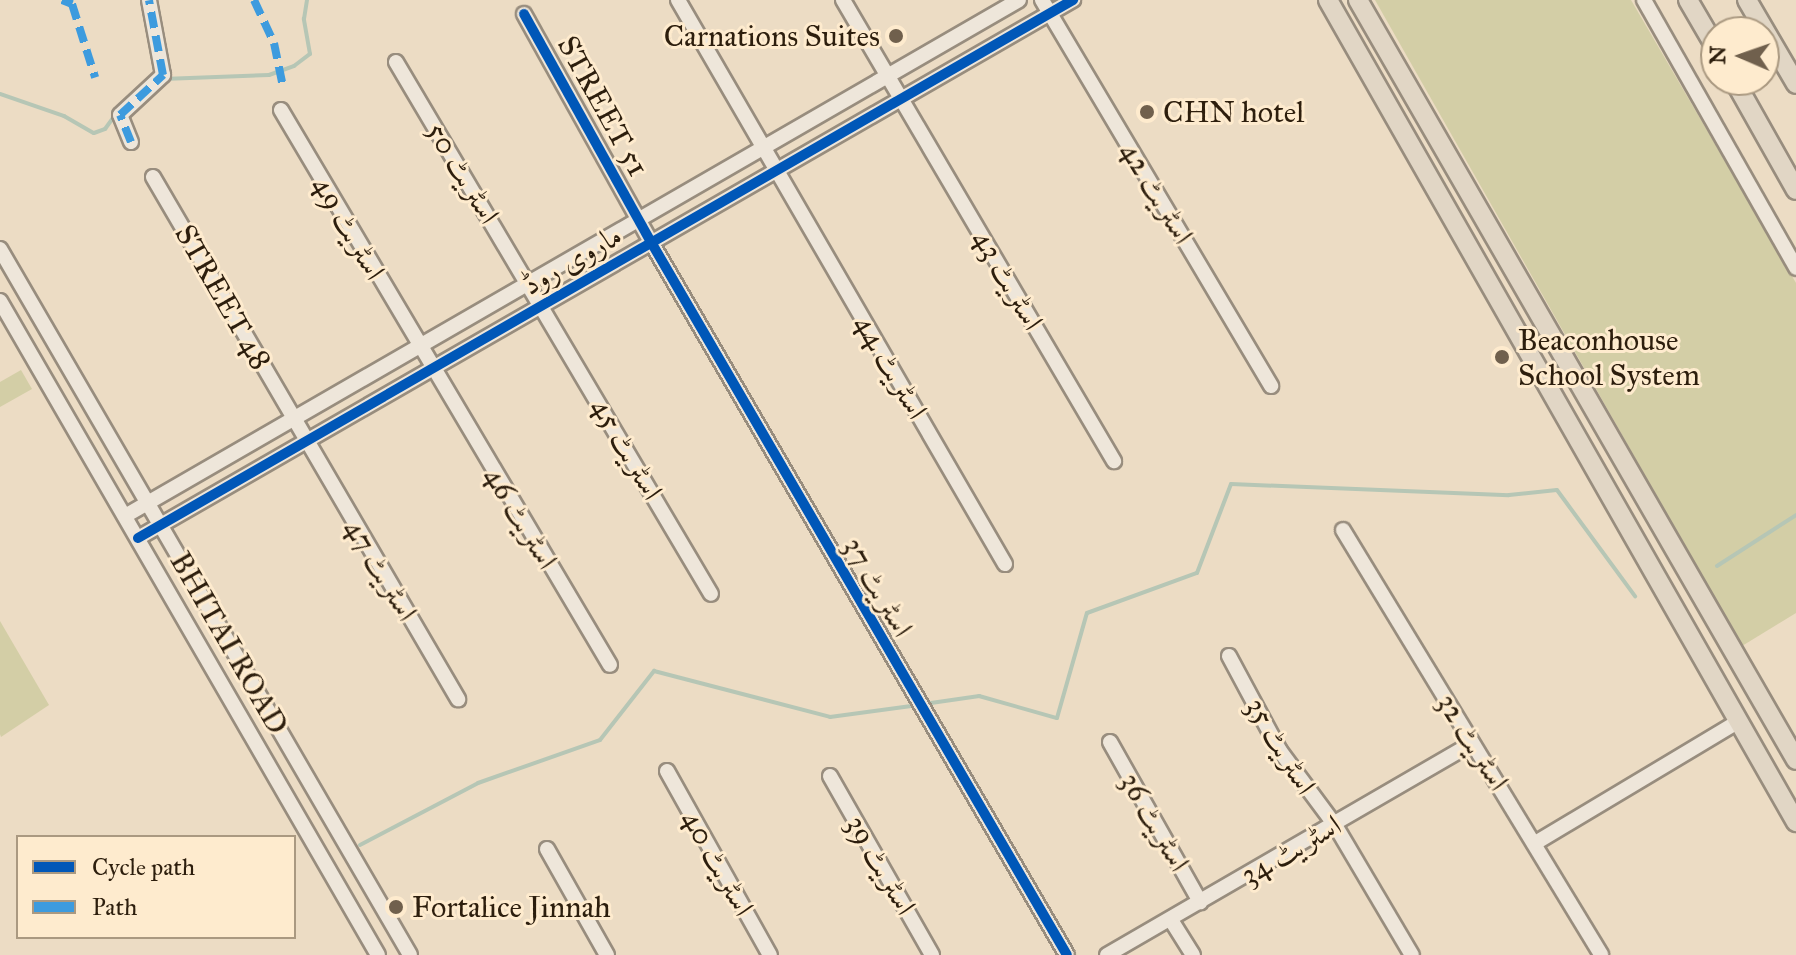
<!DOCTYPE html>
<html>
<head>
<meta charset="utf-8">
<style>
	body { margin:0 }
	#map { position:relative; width:1796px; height:955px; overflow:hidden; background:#ecdcc4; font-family:"IM FELL Great Primer",Amiri,serif }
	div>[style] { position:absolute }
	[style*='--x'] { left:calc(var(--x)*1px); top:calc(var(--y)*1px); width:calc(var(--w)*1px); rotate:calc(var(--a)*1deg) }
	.green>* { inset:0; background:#d3cea6 }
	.stream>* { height:4px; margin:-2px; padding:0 2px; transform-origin:2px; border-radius:2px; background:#b6c6b5 }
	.roads { filter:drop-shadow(2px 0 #988d7e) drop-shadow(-2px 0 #988d7e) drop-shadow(0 2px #988d7e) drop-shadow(0 -2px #988d7e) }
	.minor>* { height:14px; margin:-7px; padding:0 7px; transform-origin:7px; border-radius:7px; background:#eee6da }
	.major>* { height:18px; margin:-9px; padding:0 9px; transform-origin:9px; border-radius:9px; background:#e1d6c5 }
	.quiet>* { height:8px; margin-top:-4px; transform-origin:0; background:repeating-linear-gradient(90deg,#3d9bde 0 16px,transparent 0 24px) }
	.cycleway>* { height:10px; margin:-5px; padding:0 5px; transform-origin:5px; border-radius:5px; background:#0057b8 }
	.dots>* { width:22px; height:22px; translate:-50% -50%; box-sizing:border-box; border:4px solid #feebce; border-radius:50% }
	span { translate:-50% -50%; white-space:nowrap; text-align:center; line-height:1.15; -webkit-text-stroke:6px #feebce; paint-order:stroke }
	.poi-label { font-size:30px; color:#2d1e0d }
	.right { translate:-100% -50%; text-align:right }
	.left { translate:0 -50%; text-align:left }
	.street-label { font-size:30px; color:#2d1e0d }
	.legend { position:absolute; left:16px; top:835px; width:280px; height:104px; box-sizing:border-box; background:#feebce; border:2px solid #aa9981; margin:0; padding:10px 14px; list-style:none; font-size:24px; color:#2d1e0d }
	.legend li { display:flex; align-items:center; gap:16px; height:40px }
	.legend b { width:40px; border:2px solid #aa9981 }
	.north { position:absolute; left:1700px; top:16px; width:80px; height:80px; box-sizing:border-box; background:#feebce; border:2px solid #aa9981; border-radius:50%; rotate:272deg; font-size:22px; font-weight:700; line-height:32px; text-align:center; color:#2d1e0d }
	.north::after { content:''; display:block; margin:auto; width:28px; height:36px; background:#70604d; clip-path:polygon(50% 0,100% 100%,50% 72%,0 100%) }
</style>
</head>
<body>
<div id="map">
	<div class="green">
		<i style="clip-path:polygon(1375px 0,1631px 0,1796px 283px,1796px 613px,1742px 646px)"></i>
		<i style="clip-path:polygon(21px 370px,32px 389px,0 407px,0 382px)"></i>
		<i style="clip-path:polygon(0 621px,49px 705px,1px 737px,0 734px)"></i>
	</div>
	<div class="stream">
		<i style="--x:163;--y:79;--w:106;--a:-2.2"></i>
		<i style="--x:269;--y:75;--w:27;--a:-20"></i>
		<i style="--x:294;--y:66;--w:20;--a:-37"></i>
		<i style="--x:310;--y:54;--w:36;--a:-100"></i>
		<i style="--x:304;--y:19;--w:19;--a:-81"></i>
		<i style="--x:0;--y:94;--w:68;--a:19"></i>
		<i style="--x:64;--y:116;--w:34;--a:30"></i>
		<i style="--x:94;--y:133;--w:12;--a:-20"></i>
		<i style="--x:105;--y:129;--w:34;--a:-54"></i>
		<i style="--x:1717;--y:566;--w:94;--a:-32.8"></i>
		<i style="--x:924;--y:704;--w:56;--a:-8.3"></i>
		<i style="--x:979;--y:696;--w:81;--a:15.8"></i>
		<i style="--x:1057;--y:718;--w:109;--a:-74.1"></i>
		<i style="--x:1087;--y:613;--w:117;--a:-20"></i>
		<i style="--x:1197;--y:573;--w:95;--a:-69.1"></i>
		<i style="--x:1231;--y:484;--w:278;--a:2.3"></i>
		<i style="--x:1509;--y:495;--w:48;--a:-5.9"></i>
		<i style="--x:1557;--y:490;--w:132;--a:53.7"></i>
		<i style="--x:360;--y:845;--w:133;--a:-27.7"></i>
		<i style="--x:478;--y:783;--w:129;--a:-19.4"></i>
		<i style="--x:600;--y:740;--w:88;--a:-52"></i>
		<i style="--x:654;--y:671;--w:182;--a:14.6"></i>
		<i style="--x:830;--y:717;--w:82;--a:-7.7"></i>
	</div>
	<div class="roads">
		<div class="minor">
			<i style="--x:678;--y:0;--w:652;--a:59.9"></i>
			<i style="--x:843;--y:0;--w:535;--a:59.55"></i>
			<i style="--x:1042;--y:0;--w:449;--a:59.3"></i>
			<i style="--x:1644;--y:0;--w:308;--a:60.4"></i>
			<i style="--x:524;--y:14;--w:261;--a:60.9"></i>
			<i style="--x:651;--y:242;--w:825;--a:59.74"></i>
			<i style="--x:396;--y:62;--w:618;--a:59.37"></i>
			<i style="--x:281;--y:110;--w:645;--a:59.34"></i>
			<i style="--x:131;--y:142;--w:29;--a:-112"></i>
			<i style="--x:120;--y:115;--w:59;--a:-42.9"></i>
			<i style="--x:163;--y:75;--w:76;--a:-100.6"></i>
			<i style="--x:153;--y:177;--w:605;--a:59.7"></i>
			<i style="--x:0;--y:249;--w:816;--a:59.85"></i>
			<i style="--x:0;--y:301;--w:755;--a:59.97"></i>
			<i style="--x:125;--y:516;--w:1032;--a:-29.99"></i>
			<i style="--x:1343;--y:530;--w:497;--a:58.7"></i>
			<i style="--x:138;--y:538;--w:1079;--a:-29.92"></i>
			<i style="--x:1229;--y:656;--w:108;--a:61.8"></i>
			<i style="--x:1280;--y:751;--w:92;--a:53.4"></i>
			<i style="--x:1335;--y:825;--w:151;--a:59.4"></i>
			<i style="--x:1110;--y:742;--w:184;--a:60.6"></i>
			<i style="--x:667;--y:771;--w:211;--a:60.8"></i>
			<i style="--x:830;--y:776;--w:206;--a:60.3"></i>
			<i style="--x:1537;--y:842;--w:235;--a:-30.9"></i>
			<i style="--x:547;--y:849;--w:122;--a:60.5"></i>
			<i style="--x:1171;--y:920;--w:41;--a:57.8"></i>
			<i style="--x:1107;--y:955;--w:422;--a:-30.1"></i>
		</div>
		<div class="major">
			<i style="--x:1328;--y:0;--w:946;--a:60.35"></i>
			<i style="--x:1358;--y:0;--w:877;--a:60.04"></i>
			<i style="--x:1688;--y:0;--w:56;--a:59.7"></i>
			<i style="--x:1747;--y:0;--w:97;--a:59.7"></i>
			<i style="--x:1734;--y:80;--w:126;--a:60.6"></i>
		</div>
	</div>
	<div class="quiet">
		<i style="--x:62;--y:0;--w:11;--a:22"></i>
		<i style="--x:72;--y:4;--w:77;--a:72.5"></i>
		<i style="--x:254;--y:0;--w:47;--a:65.1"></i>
		<i style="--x:274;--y:43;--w:45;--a:78.4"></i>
		<i style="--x:131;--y:142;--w:29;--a:-112"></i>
		<i style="--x:120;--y:115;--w:59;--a:-42.9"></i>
		<i style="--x:163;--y:75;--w:76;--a:-100.6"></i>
	</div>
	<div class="cycleway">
		<i style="--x:524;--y:14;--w:261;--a:60.9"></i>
		<i style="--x:651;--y:242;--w:825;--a:59.74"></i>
		<i style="--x:138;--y:538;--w:1079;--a:-29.92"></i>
	</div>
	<div class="dots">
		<i style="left:896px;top:36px;background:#70604d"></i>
		<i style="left:1147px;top:112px;background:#70604d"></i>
		<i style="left:1502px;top:357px;background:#70604d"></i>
		<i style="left:396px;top:907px;background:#70604d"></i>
	</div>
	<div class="poi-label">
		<span class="right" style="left:880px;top:36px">Carnations Suites</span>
		<span class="left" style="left:1163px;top:112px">CHN hotel</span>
		<span class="left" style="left:1518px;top:357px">Beaconhouse<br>School System</span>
		<span class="left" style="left:412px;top:907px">Fortalice Jinnah</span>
	</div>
	<div class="street-label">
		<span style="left:603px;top:106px;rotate:61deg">STREET 51</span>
		<span style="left:463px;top:173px;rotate:59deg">اسٹریٹ 50</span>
		<span style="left:1157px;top:193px;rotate:59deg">اسٹریٹ 42</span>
		<span style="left:349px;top:228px;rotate:60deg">اسٹریٹ 49</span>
		<span style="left:572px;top:260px;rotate:-30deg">ماروی روڈ</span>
		<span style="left:1008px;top:280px;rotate:60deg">اسٹریٹ 43</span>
		<span style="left:223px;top:297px;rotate:60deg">STREET 48</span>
		<span style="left:891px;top:367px;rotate:60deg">اسٹریٹ 44</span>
		<span style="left:627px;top:449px;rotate:60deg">اسٹریٹ 45</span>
		<span style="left:521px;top:518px;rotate:59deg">اسٹریٹ 46</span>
		<span style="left:381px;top:570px;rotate:59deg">اسٹریٹ 47</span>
		<span style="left:878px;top:587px;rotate:60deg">اسٹریٹ 37</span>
		<span style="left:229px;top:643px;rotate:60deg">BHITAI ROAD</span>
		<span style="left:1473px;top:742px;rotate:58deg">اسٹریٹ 32</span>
		<span style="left:1281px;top:746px;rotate:59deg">اسٹریٹ 35</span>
		<span style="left:1155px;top:822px;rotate:60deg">اسٹریٹ 36</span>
		<span style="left:1291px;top:850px;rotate:-30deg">اسٹریٹ 34</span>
		<span style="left:718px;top:863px;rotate:61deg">اسٹریٹ 40</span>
		<span style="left:881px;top:865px;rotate:60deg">اسٹریٹ 39</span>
	</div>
	<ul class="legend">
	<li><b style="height:10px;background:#0057b8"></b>Cycle path</li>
	<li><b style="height:10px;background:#3d9bde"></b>Path</li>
	</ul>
	<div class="north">N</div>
</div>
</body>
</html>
